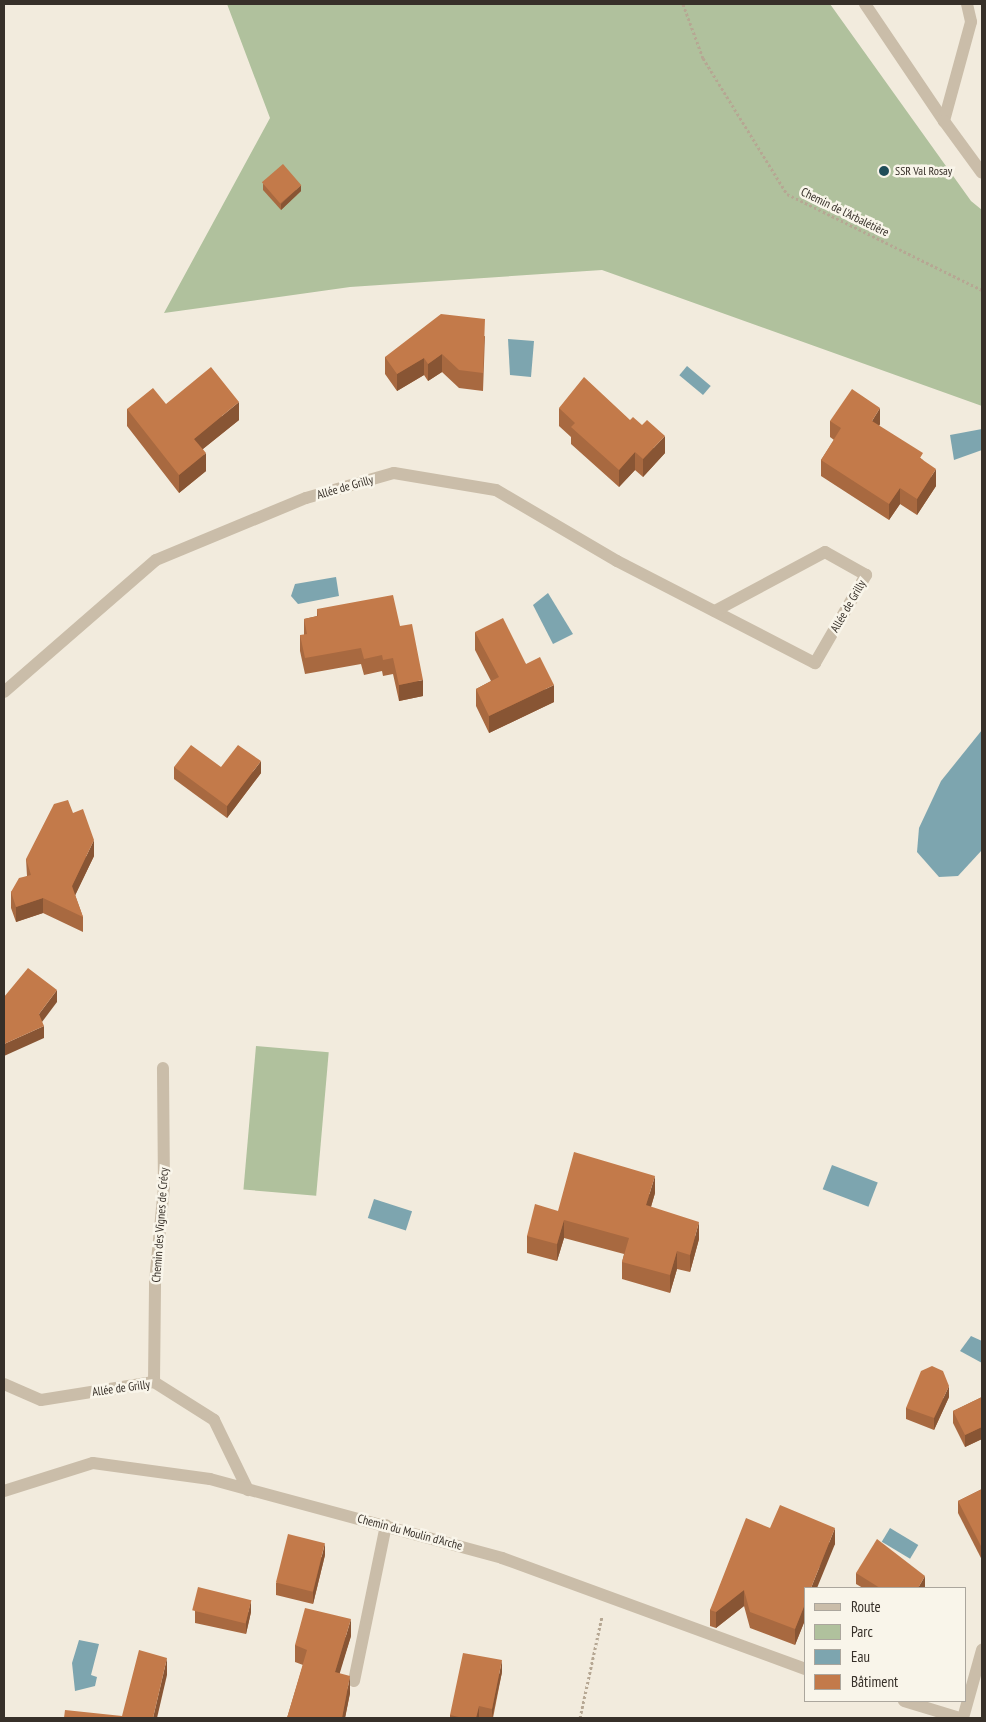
<!DOCTYPE html>
<html>
<head>
<meta charset="utf-8">
<style>
	body { margin:0 }
	#map { position:relative; width:986px; height:1722px; overflow:hidden; background:#f2ebdd; font-family:"PT Sans Narrow",sans-serif }
	div>[style] { position:absolute }
	[style*='--x'] { left:calc(var(--x)*1px); top:calc(var(--y)*1px); width:calc(var(--w)*1px); rotate:calc(var(--a)*1deg) }
	.green>* { inset:0; background:#b0c19d; transform-origin:0 0 }
	.water>* { inset:0; background:#7da5af; transform-origin:0 0 }
	.path>* { height:3px; margin-top:-1.5px; transform-origin:0; background:repeating-linear-gradient(90deg,#b6a793 0 2.5px,transparent 0 5px) }
	.service>* { height:12px; margin:-6px; padding:0 6px; transform-origin:6px; border-radius:6px; background:#cabda9 }
	.minor>* { height:12px; margin:-6px; padding:0 6px; transform-origin:6px; border-radius:6px; background:#cabda9 }
	.wall>* { inset:0; background:#a86940 }
	.shaded-wall>* { inset:0; background:#885534 }
	.building>* { inset:0; background:#c37a4a; transform-origin:0 0 }
	.dots>* { width:14px; height:14px; translate:-50% -50%; box-sizing:border-box; border:2px solid #f9f5ea; border-radius:50% }
	span { translate:-50% -50%; white-space:nowrap; text-align:center; line-height:1.15; -webkit-text-stroke:5px #f9f5ea; paint-order:stroke }
	.poi-label { font-size:12px; color:#373029 }
	.left { translate:0 -50%; text-align:left }
	.street-label { font-size:12px; color:#373029 }
	.frame { position:absolute; inset:0; border:5px solid #373029; pointer-events:none }
	.legend { position:absolute; left:804px; top:1587px; width:162px; height:115px; box-sizing:border-box; background:#f9f5ea; border:1px solid #aba69d; margin:0; padding:6px 9px; list-style:none; font-size:15px; color:#373029 }
	.legend li { display:flex; align-items:center; gap:10px; height:25px }
	.legend b { width:25px; border:1px solid #aba69d }
</style>
</head>
<body>
<div id="map">
	<div class="green">
		<i style="clip-path:polygon(227px 4px,830px 4px,971px 201px,982px 210px,982px 406px,602px 270px,350px 287px,164px 313px,270px 118px)"></i>
		<i style="left:256px;top:1046px;width:73px;height:144px;rotate:5deg"></i>
	</div>
	<div class="water">
		<i style="clip-path:polygon(508px 339px,534px 341px,531px 377px,510px 375px)"></i>
		<i style="left:687px;top:366px;width:31px;height:12px;rotate:40deg"></i>
		<i style="clip-path:polygon(982px 429px,982px 450px,954px 460px,950px 435px)"></i>
		<i style="clip-path:polygon(336px 577px,339px 596px,298px 604px,291px 596px,295px 584px)"></i>
		<i style="clip-path:polygon(548px 593px,573px 634px,553px 644px,533px 605px)"></i>
		<i style="clip-path:polygon(982px 730px,982px 850px,958px 876px,939px 877px,917px 852px,919px 828px,941px 781px)"></i>
		<i style="left:832px;top:1165px;width:49px;height:26px;rotate:21deg"></i>
		<i style="left:374px;top:1199px;width:40px;height:20px;rotate:18deg"></i>
		<i style="clip-path:polygon(971px 1336px,982px 1341px,982px 1363px,960px 1351px)"></i>
		<i style="left:890px;top:1528px;width:33px;height:16px;rotate:31deg"></i>
		<i style="clip-path:polygon(79px 1640px,99px 1644px,91px 1675px,97px 1677px,95px 1686px,75px 1691px,72px 1663px)"></i>
	</div>
	<div class="path">
		<i style="--x:683;--y:4;--w:58;--a:69.7"></i>
		<i style="--x:703;--y:58;--w:160;--a:58.3"></i>
		<i style="--x:787;--y:194;--w:217;--a:26.2"></i>
		<i style="--x:580;--y:1718;--w:104;--a:-77.8"></i>
	</div>
	<div class="service">
		<i style="--x:865;--y:4;--w:141;--a:56"></i>
		<i style="--x:967;--y:4;--w:18;--a:77"></i>
		<i style="--x:971;--y:22;--w:103;--a:105.3"></i>
		<i style="--x:944;--y:121;--w:64;--a:53.8"></i>
		<i style="--x:354;--y:1681;--w:159;--a:-78.4"></i>
		<i style="--x:963;--y:1718;--w:71;--a:-74.4"></i>
	</div>
	<div class="minor">
		<i style="--x:4;--y:692;--w:201;--a:-41"></i>
		<i style="--x:156;--y:560;--w:162;--a:-22.5"></i>
		<i style="--x:306;--y:498;--w:91;--a:-15.9"></i>
		<i style="--x:394;--y:473;--w:103;--a:9.5"></i>
		<i style="--x:496;--y:490;--w:140;--a:30.4"></i>
		<i style="--x:617;--y:561;--w:223;--a:27.3"></i>
		<i style="--x:815;--y:663;--w:102;--a:-59.9"></i>
		<i style="--x:866;--y:575;--w:47;--a:-150.7"></i>
		<i style="--x:825;--y:552;--w:125;--a:151.8"></i>
		<i style="--x:154;--y:1382;--w:100;--a:-89.4"></i>
		<i style="--x:155;--y:1282;--w:95;--a:-84.6"></i>
		<i style="--x:164;--y:1187;--w:119;--a:-90.5"></i>
		<i style="--x:4;--y:1384;--w:40;--a:23.4"></i>
		<i style="--x:41;--y:1400;--w:114;--a:-9.1"></i>
		<i style="--x:154;--y:1382;--w:71;--a:32.3"></i>
		<i style="--x:214;--y:1420;--w:78;--a:64.1"></i>
		<i style="--x:4;--y:1491;--w:93;--a:-17.5"></i>
		<i style="--x:93;--y:1463;--w:118;--a:7.8"></i>
		<i style="--x:210;--y:1479;--w:302;--a:15.1"></i>
		<i style="--x:502;--y:1558;--w:323;--a:20.1"></i>
		<i style="--x:904;--y:1701;--w:59;--a:16.9"></i>
	</div>
	<div class="wall">
		<i style="clip-path:polygon(263px 184px,301px 191px,281px 210px,263px 190px)"></i>
		<i style="clip-path:polygon(485px 336px,483px 391px,459px 388px,442px 372px,428px 381px,424px 375px,397px 391px,385px 374px,385px 357px)"></i>
		<i style="clip-path:polygon(166px 404px,239px 420px,203px 449px,206px 471px,179px 493px,127px 426px,127px 409px)"></i>
		<i style="clip-path:polygon(559px 408px,665px 453px,643px 477px,635px 470px,619px 487px,571px 444px,571px 437px,559px 426px)"></i>
		<i style="clip-path:polygon(830px 421px,880px 424px,879px 426px,923px 460px,936px 486px,917px 515px,900px 504px,889px 520px,821px 476px,821px 460px,834px 440px,830px 437px)"></i>
		<i style="clip-path:polygon(317px 609px,400px 626px,423px 696px,399px 701px,393px 674px,383px 676px,382px 671px,364px 675px,361px 664px,305px 674px,300px 651px,300px 635px,304px 635px,304px 619px,317px 616px)"></i>
		<i style="clip-path:polygon(475px 632px,526px 664px,554px 702px,489px 733px,476px 706px,476px 689px,491px 681px,475px 650px)"></i>
		<i style="clip-path:polygon(174px 767px,221px 767px,261px 773px,227px 818px,174px 779px)"></i>
		<i style="clip-path:polygon(94px 856px,75px 895px,83px 917px,83px 932px,43px 913px,16px 922px,11px 908px,11px 892px,27px 876px,26px 859px)"></i>
		<i style="clip-path:polygon(655px 1193px,651px 1207px,699px 1239px,690px 1272px,677px 1269px,670px 1293px,622px 1279px,622px 1262px,624px 1254px,564px 1238px,557px 1261px,527px 1253px,527px 1236px,558px 1211px)"></i>
		<i style="clip-path:polygon(949px 1397px,934px 1430px,906px 1419px,906px 1408px)"></i>
		<i style="clip-path:polygon(982px 1397px,982px 1439px,965px 1447px,953px 1423px,953px 1411px)"></i>
		<i style="clip-path:polygon(982px 1489px,982px 1560px,958px 1513px,958px 1501px)"></i>
		<i style="clip-path:polygon(770px 1528px,835px 1544px,805px 1588px,805px 1620px,795px 1645px,750px 1628px,744px 1606px,716px 1628px,710px 1626px,710px 1610px)"></i>
		<i style="clip-path:polygon(325px 1555px,313px 1604px,276px 1595px,276px 1583px)"></i>
		<i style="clip-path:polygon(856px 1573px,925px 1587px,924px 1588px,863px 1588px,856px 1584px)"></i>
		<i style="clip-path:polygon(195px 1611px,251px 1612px,246px 1634px,195px 1623px)"></i>
		<i style="clip-path:polygon(351px 1636px,339px 1673px,350px 1693px,345px 1718px,287px 1718px,303px 1665px,295px 1662px,295px 1645px)"></i>
		<i style="clip-path:polygon(502px 1672px,493px 1718px,450px 1718px,450px 1715px)"></i>
	</div>
	<div class="shaded-wall">
		<i style="clip-path:polygon(301px 185px,301px 191px,281px 210px,281px 204px)"></i>
		<i style="clip-path:polygon(442px 354px,442px 372px,428px 381px,428px 364px)"></i>
		<i style="clip-path:polygon(424px 358px,424px 375px,397px 391px,397px 374px)"></i>
		<i style="clip-path:polygon(239px 402px,239px 420px,194px 456px,194px 439px)"></i>
		<i style="clip-path:polygon(880px 408px,880px 424px,872px 437px,872px 421px)"></i>
		<i style="clip-path:polygon(665px 436px,665px 453px,643px 477px,643px 459px)"></i>
		<i style="clip-path:polygon(635px 452px,635px 470px,619px 487px,619px 470px)"></i>
		<i style="clip-path:polygon(206px 453px,206px 471px,179px 493px,179px 475px)"></i>
		<i style="clip-path:polygon(936px 469px,936px 486px,917px 515px,917px 499px)"></i>
		<i style="clip-path:polygon(900px 488px,900px 504px,889px 520px,889px 504px)"></i>
		<i style="clip-path:polygon(423px 680px,423px 696px,399px 701px,399px 685px)"></i>
		<i style="clip-path:polygon(554px 685px,554px 702px,489px 733px,489px 716px)"></i>
		<i style="clip-path:polygon(261px 761px,261px 773px,227px 818px,227px 806px)"></i>
		<i style="clip-path:polygon(94px 840px,94px 856px,72px 902px,72px 886px)"></i>
		<i style="clip-path:polygon(43px 898px,43px 913px,16px 922px,16px 907px)"></i>
		<i style="clip-path:polygon(57px 990px,57px 1002px,39px 1026px,39px 1014px)"></i>
		<i style="clip-path:polygon(44px 1026px,44px 1038px,4px 1056px,4px 1044px)"></i>
		<i style="clip-path:polygon(655px 1176px,655px 1193px,646px 1223px,646px 1205px)"></i>
		<i style="clip-path:polygon(564px 1220px,564px 1238px,557px 1261px,557px 1244px)"></i>
		<i style="clip-path:polygon(699px 1222px,699px 1239px,690px 1272px,690px 1255px)"></i>
		<i style="clip-path:polygon(677px 1251px,677px 1269px,670px 1293px,670px 1275px)"></i>
		<i style="clip-path:polygon(949px 1386px,949px 1397px,934px 1430px,934px 1418px)"></i>
		<i style="clip-path:polygon(982px 1427px,982px 1439px,965px 1447px,965px 1435px)"></i>
		<i style="clip-path:polygon(835px 1528px,835px 1544px,817px 1588px,811px 1588px)"></i>
		<i style="clip-path:polygon(325px 1543px,325px 1555px,313px 1604px,313px 1592px)"></i>
		<i style="clip-path:polygon(925px 1576px,925px 1587px,924px 1588px,918px 1588px)"></i>
		<i style="clip-path:polygon(744px 1590px,744px 1606px,716px 1628px,716px 1612px)"></i>
		<i style="clip-path:polygon(251px 1600px,251px 1612px,246px 1634px,246px 1622px)"></i>
		<i style="clip-path:polygon(805px 1604px,805px 1620px,795px 1645px,795px 1629px)"></i>
		<i style="clip-path:polygon(351px 1619px,351px 1636px,335px 1689px,335px 1672px)"></i>
		<i style="clip-path:polygon(167px 1658px,167px 1675px,157px 1718px,153px 1718px)"></i>
		<i style="clip-path:polygon(502px 1660px,502px 1672px,492px 1718px,492px 1709px)"></i>
		<i style="clip-path:polygon(350px 1676px,350px 1693px,345px 1718px,342px 1718px)"></i>
		<i style="clip-path:polygon(479px 1706px,479px 1718px,476px 1718px)"></i>
	</div>
	<div class="building">
		<i style="left:283px;top:164px;width:28px;height:28px;rotate:49deg"></i>
		<i style="clip-path:polygon(441px 314px,485px 319px,483px 373px,459px 370px,442px 354px,428px 364px,424px 358px,397px 374px,385px 357px)"></i>
		<i style="clip-path:polygon(211px 367px,239px 402px,194px 439px,206px 453px,179px 475px,127px 409px,153px 388px,166px 404px)"></i>
		<i style="clip-path:polygon(584px 377px,630px 420px,633px 417px,642px 425px,647px 420px,665px 436px,643px 459px,635px 452px,619px 470px,571px 427px,575px 423px,559px 408px)"></i>
		<i style="clip-path:polygon(852px 389px,880px 408px,872px 421px,923px 453px,920px 458px,936px 469px,917px 499px,900px 488px,889px 504px,821px 460px,841px 428px,830px 421px)"></i>
		<i style="clip-path:polygon(393px 595px,400px 626px,412px 624px,423px 680px,399px 685px,393px 658px,383px 660px,382px 655px,364px 659px,361px 648px,305px 658px,300px 635px,307px 634px,304px 619px,318px 616px,317px 609px)"></i>
		<i style="clip-path:polygon(503px 618px,526px 664px,540px 657px,554px 685px,489px 716px,476px 689px,499px 677px,475px 632px)"></i>
		<i style="clip-path:polygon(191px 745px,221px 767px,238px 745px,261px 761px,227px 806px,174px 767px)"></i>
		<i style="clip-path:polygon(68px 800px,73px 813px,83px 809px,94px 840px,72px 886px,83px 917px,43px 898px,16px 907px,11px 892px,19px 878px,31px 875px,26px 859px,54px 804px)"></i>
		<i style="clip-path:polygon(28px 968px,57px 990px,39px 1014px,44px 1026px,4px 1044px,4px 997px)"></i>
		<i style="clip-path:polygon(574px 1152px,655px 1176px,646px 1205px,699px 1222px,690px 1255px,677px 1251px,670px 1275px,622px 1262px,629px 1238px,564px 1220px,557px 1244px,527px 1236px,535px 1204px,558px 1211px)"></i>
		<i style="clip-path:polygon(932px 1366px,943px 1371px,949px 1386px,934px 1418px,906px 1408px,921px 1371px)"></i>
		<i style="clip-path:polygon(982px 1397px,982px 1427px,965px 1435px,953px 1411px)"></i>
		<i style="clip-path:polygon(982px 1489px,982px 1548px,958px 1501px)"></i>
		<i style="clip-path:polygon(780px 1505px,835px 1528px,811px 1588px,805px 1588px,805px 1604px,795px 1629px,750px 1612px,744px 1590px,716px 1612px,710px 1610px,746px 1518px,770px 1528px)"></i>
		<i style="left:288px;top:1534px;width:38px;height:50px;rotate:14deg"></i>
		<i style="clip-path:polygon(877px 1539px,925px 1576px,918px 1588px,880px 1588px,856px 1573px)"></i>
		<i style="left:198px;top:1587px;width:55px;height:24px;rotate:14deg"></i>
		<i style="clip-path:polygon(305px 1608px,351px 1619px,335px 1672px,350px 1676px,342px 1718px,287px 1718px,307px 1650px,295px 1645px)"></i>
		<i style="clip-path:polygon(139px 1650px,167px 1658px,153px 1718px,64px 1718px,65px 1710px,122px 1716px)"></i>
		<i style="clip-path:polygon(463px 1653px,502px 1660px,492px 1709px,479px 1706px,476px 1718px,463px 1718px,450px 1715px)"></i>
	</div>
	<div class="dots">
		<i style="left:884px;top:171px;background:#1f4c58"></i>
	</div>
	<div class="poi-label">
		<span class="left" style="left:895px;top:171px">SSR Val Rosay</span>
	</div>
	<div class="street-label">
		<span style="left:845px;top:212px;rotate:26deg">Chemin de l'Arbalétière</span>
		<span style="left:345px;top:487px;rotate:-16deg">Allée de Grilly</span>
		<span style="left:848px;top:606px;rotate:-60deg">Allée de Grilly</span>
		<span style="left:160px;top:1225px;rotate:-86deg">Chemin des Vignes de Crécy</span>
		<span style="left:121px;top:1388px;rotate:-8deg">Allée de Grilly</span>
		<span style="left:410px;top:1532px;rotate:15deg">Chemin du Moulin d'Arche</span>
	</div>
	<div class="frame"></div>
	<ul class="legend">
	<li><b style="height:6px;background:#cabda9"></b>Route</li>
	<li><b style="height:14px;background:#b0c19d"></b>Parc</li>
	<li><b style="height:14px;background:#7da5af"></b>Eau</li>
	<li><b style="height:14px;background:#c37a4a"></b>Bâtiment</li>
	</ul>
</div>
</body>
</html>
